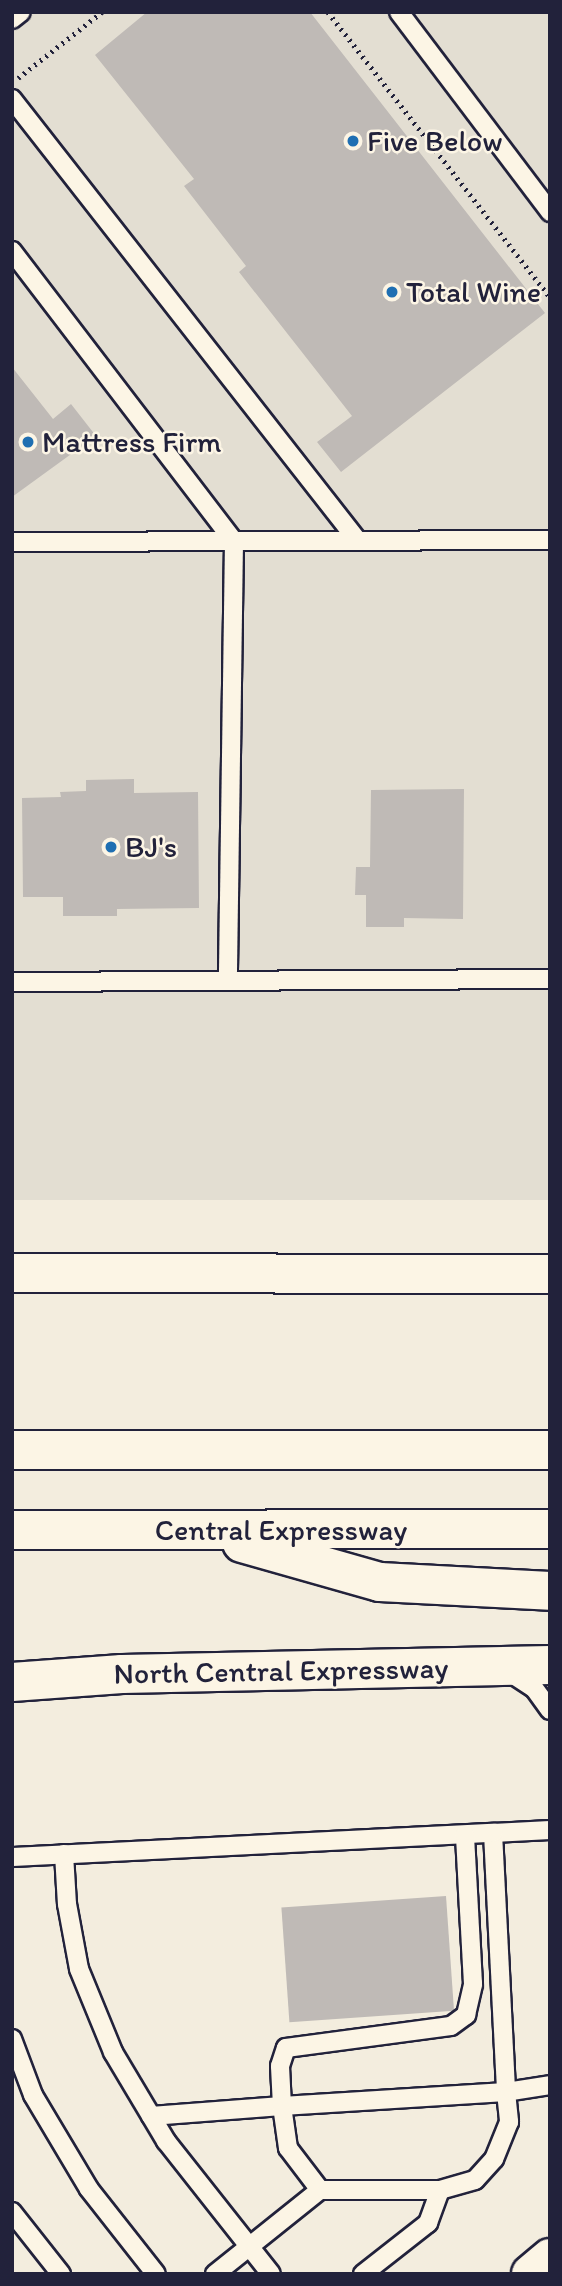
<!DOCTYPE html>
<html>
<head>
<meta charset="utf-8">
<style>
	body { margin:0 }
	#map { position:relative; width:562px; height:2286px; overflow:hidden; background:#f3edde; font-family:Itim,sans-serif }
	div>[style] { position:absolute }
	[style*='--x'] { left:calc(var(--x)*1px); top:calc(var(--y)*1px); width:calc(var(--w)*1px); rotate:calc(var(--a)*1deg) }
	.built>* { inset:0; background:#e3ded2; transform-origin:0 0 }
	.building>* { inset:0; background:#bfbab6; transform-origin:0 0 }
	.path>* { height:4.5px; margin-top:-2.25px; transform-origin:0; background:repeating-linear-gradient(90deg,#22223b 0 2px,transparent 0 7px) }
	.roads { filter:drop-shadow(2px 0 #22223b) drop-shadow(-2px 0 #22223b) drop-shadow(0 2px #22223b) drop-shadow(0 -2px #22223b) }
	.lane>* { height:18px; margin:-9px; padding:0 9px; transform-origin:9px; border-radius:9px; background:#fcf5e5 }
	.secondary>* { height:38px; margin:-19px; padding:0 19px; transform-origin:19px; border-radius:19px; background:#fcf5e5 }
	.highway>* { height:38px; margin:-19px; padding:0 19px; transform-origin:19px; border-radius:19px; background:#fcf5e5 }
	.dots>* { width:19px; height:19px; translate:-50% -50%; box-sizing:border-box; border:4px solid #fcf5e5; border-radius:50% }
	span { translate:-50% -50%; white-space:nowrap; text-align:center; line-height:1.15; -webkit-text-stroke:5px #fcf5e5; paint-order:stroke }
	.poi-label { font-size:30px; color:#22223b }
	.left { translate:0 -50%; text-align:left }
	.street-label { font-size:30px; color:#22223b }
	.frame { position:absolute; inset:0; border:14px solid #22223b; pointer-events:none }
</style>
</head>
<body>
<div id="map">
	<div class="built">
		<i style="left:12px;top:12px;width:538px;height:1188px"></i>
	</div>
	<div class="building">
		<i style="clip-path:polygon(147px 12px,310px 12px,545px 313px,341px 472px,317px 442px,352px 416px,239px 272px,246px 266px,184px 186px,194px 179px,95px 55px)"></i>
		<i style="clip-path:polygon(12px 367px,53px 419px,71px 404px,96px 436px,12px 497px)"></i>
		<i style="clip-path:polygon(134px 779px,134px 793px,198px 792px,199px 908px,117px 909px,117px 916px,63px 916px,63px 897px,23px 897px,22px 798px,61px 797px,60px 792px,86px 791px,86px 780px)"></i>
		<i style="clip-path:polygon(464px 789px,463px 919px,404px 918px,404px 927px,366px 927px,366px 895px,355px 895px,356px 867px,370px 867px,371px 790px)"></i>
		<i style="left:446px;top:1896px;width:115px;height:165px;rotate:86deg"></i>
	</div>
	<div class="path">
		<i style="--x:328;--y:12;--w:361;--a:52.1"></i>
		<i style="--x:18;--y:78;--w:107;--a:-38.2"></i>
	</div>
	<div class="roads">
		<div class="lane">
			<i style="--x:399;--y:12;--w:251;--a:52.9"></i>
			<i style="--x:12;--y:19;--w:11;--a:-38"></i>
			<i style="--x:12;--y:99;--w:561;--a:51.95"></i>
			<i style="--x:12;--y:251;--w:365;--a:52.6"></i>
			<i style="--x:234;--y:541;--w:440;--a:90.8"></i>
			<i style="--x:12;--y:542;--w:538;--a:-0.21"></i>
			<i style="--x:12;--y:982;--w:538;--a:-0.32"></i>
			<i style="--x:509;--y:1672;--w:30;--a:33"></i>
			<i style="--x:534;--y:1688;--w:27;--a:54"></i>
			<i style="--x:550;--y:1830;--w:57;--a:177"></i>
			<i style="--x:493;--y:1833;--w:259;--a:87.1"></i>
			<i style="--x:506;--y:2092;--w:45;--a:-9"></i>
			<i style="--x:64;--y:1854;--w:50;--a:86.6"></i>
			<i style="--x:67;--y:1904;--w:66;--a:79.5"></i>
			<i style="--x:79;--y:1969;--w:90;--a:67.7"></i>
			<i style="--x:113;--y:2052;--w:104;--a:59.2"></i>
			<i style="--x:166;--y:2141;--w:169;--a:51.7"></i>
			<i style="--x:12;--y:1857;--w:482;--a:-2.9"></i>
			<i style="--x:12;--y:2039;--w:60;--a:69.4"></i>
			<i style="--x:33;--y:2095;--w:109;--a:59.2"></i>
			<i style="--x:89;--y:2189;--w:108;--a:51.8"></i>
			<i style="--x:151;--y:2116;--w:131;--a:-4.4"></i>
			<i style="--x:282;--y:2106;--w:224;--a:-3.6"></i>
			<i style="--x:506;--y:2092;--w:30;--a:84"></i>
			<i style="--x:509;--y:2122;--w:40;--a:112"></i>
			<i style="--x:494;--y:2159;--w:28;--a:132"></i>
			<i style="--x:475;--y:2180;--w:36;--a:164"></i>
			<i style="--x:440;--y:2190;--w:120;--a:180"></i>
			<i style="--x:320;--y:2190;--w:53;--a:-127.3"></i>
			<i style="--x:288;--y:2148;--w:42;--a:-98.1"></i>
			<i style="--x:282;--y:2106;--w:40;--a:-92.9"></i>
			<i style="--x:280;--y:2066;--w:19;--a:-72"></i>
			<i style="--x:286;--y:2048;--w:166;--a:-7.6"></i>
			<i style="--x:451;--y:2026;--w:19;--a:-36"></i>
			<i style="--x:466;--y:2015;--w:32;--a:-77"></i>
			<i style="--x:473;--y:1984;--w:149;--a:-93.1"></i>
			<i style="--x:12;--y:2212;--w:79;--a:51.7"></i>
			<i style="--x:215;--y:2274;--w:134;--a:-38.7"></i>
			<i style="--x:363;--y:2274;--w:83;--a:-38.1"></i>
			<i style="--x:428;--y:2223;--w:35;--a:-70"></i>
		</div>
		<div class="secondary">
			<i style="--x:12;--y:1273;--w:538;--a:0.11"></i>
			<i style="--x:12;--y:1682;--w:110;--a:-4.2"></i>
			<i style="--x:122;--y:1674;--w:428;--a:-1.2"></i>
			<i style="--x:531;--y:2274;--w:25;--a:-40"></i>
		</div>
		<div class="highway">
			<i style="--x:12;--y:1450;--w:538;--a:0"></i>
			<i style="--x:12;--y:1530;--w:538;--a:-0.11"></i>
			<i style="--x:242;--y:1543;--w:143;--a:15.8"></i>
			<i style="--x:380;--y:1582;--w:170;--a:3"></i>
		</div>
	</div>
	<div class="dots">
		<i style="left:353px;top:141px;background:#1f6fb2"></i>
		<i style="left:392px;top:292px;background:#1f6fb2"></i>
		<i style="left:28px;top:442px;background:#1f6fb2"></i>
		<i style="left:111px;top:847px;background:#1f6fb2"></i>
	</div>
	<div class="poi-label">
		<span class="left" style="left:367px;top:141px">Five Below</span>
		<span class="left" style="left:406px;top:292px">Total Wine</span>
		<span class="left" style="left:42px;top:442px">Mattress Firm</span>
		<span class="left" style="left:125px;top:847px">BJ's</span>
	</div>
	<div class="street-label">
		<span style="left:281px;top:1530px">Central Expressway</span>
		<span style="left:281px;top:1671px;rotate:-1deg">North Central Expressway</span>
	</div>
	<div class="frame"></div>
</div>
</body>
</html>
